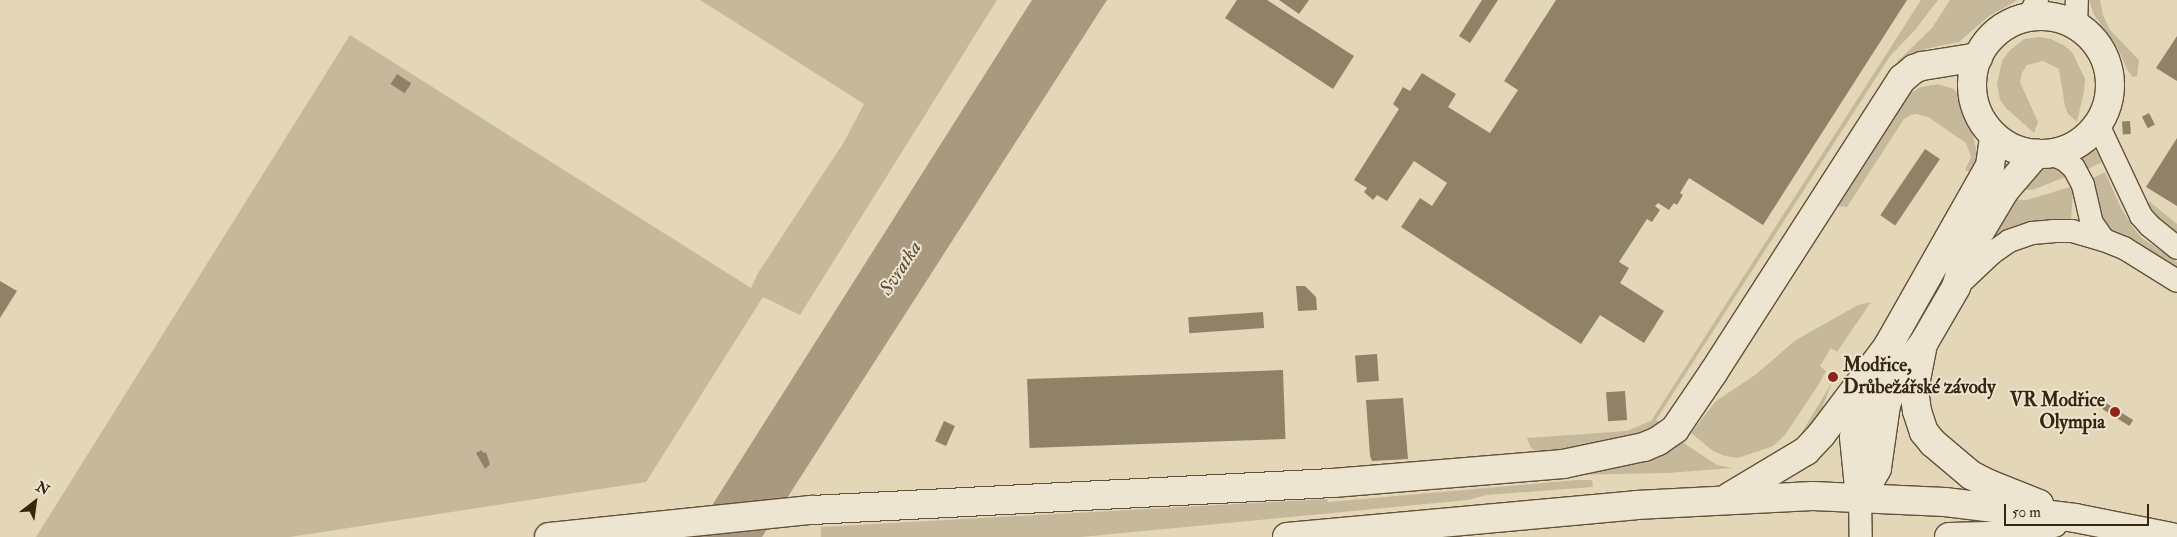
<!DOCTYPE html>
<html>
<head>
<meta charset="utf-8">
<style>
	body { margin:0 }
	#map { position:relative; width:2177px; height:537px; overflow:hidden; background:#e4d7b8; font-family:"IM FELL Double Pica",serif }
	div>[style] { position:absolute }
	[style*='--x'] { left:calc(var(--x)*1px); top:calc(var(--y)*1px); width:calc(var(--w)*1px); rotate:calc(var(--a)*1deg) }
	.green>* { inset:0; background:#c6b99b }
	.water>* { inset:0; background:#a99a7f }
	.building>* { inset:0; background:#908267; transform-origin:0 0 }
	.roads { filter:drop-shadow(1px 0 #625239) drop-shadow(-1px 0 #625239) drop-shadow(0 1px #625239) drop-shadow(0 -1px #625239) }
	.minor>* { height:22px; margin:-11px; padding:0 11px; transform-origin:11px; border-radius:11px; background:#ede5d1 }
	.tertiary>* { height:28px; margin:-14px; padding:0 14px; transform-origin:14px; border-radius:14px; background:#ede5d1 }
	.tertiary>.ring { margin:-14px; padding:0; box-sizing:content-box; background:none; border:28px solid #ede5d1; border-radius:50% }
	.secondary>* { height:28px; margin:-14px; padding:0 14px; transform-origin:14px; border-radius:14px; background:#ede5d1 }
	.dots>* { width:14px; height:14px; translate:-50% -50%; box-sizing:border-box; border:2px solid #ede5d1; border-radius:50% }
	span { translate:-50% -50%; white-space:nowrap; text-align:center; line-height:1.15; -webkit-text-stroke:4px #ede5d1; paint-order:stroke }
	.poi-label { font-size:19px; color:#36250f; font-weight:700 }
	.left { translate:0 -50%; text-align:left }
	.right { translate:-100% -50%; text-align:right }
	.water-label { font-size:20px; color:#584831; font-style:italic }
	.north { position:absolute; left:10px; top:477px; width:50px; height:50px; -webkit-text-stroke:4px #ede5d1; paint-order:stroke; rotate:30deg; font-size:14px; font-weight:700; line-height:20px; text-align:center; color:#36250f }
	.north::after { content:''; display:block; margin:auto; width:18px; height:22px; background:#36250f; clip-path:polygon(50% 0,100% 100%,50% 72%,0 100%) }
	.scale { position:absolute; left:2004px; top:504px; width:145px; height:22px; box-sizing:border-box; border:2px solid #36250f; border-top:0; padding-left:6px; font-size:15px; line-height:18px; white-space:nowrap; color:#36250f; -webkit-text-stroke:4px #ede5d1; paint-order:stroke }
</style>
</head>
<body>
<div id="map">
	<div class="green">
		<i style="clip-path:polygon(700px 0,997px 0,800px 315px,763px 297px,646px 482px,290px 537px,36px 537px,350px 35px,751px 288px,758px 273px,844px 142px,864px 104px)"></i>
		<i style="clip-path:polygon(1921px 0,1938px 0,1915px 30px,1890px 56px,1656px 420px,1664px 426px,1620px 443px,1540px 454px,1531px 448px,1527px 438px,1627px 431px,1651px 421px)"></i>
		<i style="clip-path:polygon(1950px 0,2018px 0,1989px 16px,1959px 42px,1925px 49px,1904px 60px,1672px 414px,1898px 61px,1932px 28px)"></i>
		<i style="clip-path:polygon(2089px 0,2100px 0,2103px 15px,2110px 30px,2139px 60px,2137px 76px,2133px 77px,2128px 71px,2117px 47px,2094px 15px)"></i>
		<i style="clip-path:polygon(2040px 37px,2051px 39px,2065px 46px,2072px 52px,2085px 79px,2084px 91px,2077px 122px,2068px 114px,2065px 107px,2059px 69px,2043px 61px,2027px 65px,2022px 73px,2020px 82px,2038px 122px,2034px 133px,2006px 108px,2000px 100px,1997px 84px,2002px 61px,2009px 51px,2024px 39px)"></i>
		<i style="clip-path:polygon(1938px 84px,1954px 89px,1958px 95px,1962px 111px,1972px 130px,1977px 154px,1972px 173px,1965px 170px,1971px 157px,1966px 143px,1928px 117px,1916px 114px,1911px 115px,1904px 119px,1847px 207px,1838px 206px,1836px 202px,1907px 95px,1921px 87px)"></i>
		<i style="clip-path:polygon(2094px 147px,2102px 162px,2084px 171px,2073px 157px)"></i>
		<i style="clip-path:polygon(2043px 167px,2054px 167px,2066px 177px,2032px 190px,2015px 189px,2034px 168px)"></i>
		<i style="clip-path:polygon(2105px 172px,2121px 208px,2134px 229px,2142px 238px,2177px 262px,2177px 271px,2103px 224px,2089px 180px)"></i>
		<i style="clip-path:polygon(2070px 187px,2073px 191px,2071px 219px,2038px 221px,2019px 225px,1989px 238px,2007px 199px,2027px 200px)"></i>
		<i style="clip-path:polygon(2150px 202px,2177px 224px,2177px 235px,2169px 230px,2145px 204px)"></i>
		<i style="clip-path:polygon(1871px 302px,1837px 352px,1831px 348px,1820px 366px,1826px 371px,1819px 384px,1785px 435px,1773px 446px,1738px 458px,1725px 456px,1713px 451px,1691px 433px,1716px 401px,1755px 375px,1796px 340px,1858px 305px)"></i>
		<i style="clip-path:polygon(1832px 382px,1814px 429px,1806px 439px,1801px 434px)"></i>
		<i style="clip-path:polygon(1682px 442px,1717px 465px,1733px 468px,1668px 473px,1572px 475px)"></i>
		<i style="clip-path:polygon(1577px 480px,1592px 480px,1593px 487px,1487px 495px,1468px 500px,1081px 537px,821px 537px,821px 527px,1327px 499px,1328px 502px)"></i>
	</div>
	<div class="water">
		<i style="clip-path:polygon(1032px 0,1107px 0,762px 537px,692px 537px)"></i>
	</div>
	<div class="building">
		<i style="clip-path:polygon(1237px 0,1267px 0,1354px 56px,1333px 89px,1225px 18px)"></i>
		<i style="clip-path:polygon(1279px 0,1309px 0,1299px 14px)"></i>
		<i style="clip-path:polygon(1482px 0,1498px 0,1470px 43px,1459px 36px)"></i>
		<i style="clip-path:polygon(1556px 0,1907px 0,1763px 225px,1689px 178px,1680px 193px,1683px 195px,1677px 205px,1674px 203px,1669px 210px,1658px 203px,1655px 206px,1660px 210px,1652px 222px,1647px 219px,1619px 262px,1629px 268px,1620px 283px,1664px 311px,1644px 343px,1600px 315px,1581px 344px,1401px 227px,1420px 198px,1432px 206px,1447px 183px,1414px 161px,1387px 201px,1377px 195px,1373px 200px,1364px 192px,1367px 188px,1354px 180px,1399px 109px,1393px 104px,1403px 87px,1410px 91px,1422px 73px,1456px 94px,1448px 107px,1490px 133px,1518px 90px,1504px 81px)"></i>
		<i style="clip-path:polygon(2177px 36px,2177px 81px,2156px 68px)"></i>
		<i style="left:397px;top:74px;width:17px;height:12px;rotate:33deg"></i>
		<i style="left:2149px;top:113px;width:13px;height:8px;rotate:63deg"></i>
		<i style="left:2130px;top:121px;width:13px;height:8px;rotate:86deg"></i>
		<i style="clip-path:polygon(2177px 138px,2177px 206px,2146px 187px)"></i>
		<i style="left:1925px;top:149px;width:18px;height:80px;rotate:34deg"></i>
		<i style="clip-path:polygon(0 281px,17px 291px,0 318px)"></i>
		<i style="clip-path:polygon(1296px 286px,1305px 286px,1316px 297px,1317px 310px,1298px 311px)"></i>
		<i style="left:1263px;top:312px;width:16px;height:75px;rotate:86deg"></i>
		<i style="left:1377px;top:354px;width:27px;height:22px;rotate:86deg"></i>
		<i style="left:1283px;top:370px;width:69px;height:256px;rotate:88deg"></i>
		<i style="left:1625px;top:391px;width:29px;height:19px;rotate:86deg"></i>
		<i style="clip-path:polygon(1403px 398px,1408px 459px,1372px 461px,1370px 456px,1366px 400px)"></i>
		<i style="left:2106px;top:403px;width:32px;height:7px;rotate:32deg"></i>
		<i style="left:944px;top:421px;width:12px;height:22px;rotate:24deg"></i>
		<i style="clip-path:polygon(482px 450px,483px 453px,486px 452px,490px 464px,485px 469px,476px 453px)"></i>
	</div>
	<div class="roads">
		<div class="minor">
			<i style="--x:2029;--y:17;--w:19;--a:-65"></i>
			<i style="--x:2076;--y:25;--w:25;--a:-88"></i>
			<i style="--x:2099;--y:127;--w:98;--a:64.7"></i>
			<i style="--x:2141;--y:216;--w:13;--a:48"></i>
			<i style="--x:2150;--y:226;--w:35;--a:39"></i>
			<i style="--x:2051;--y:154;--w:15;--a:23"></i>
			<i style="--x:2065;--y:160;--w:12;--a:42"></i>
			<i style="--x:2074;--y:168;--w:19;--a:62"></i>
			<i style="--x:2083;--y:185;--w:39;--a:77"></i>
			<i style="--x:2092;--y:223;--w:21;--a:55"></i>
			<i style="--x:1956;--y:287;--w:50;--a:-43.4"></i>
			<i style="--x:1992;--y:253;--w:21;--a:-35"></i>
			<i style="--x:2009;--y:241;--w:24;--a:-19"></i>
			<i style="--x:2032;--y:233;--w:21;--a:-5"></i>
			<i style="--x:2053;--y:231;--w:19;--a:0"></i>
			<i style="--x:2072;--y:231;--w:33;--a:16"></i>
			<i style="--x:2104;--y:240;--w:22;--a:22"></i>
			<i style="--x:2124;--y:248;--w:62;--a:31.9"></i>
			<i style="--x:1860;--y:498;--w:39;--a:89"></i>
		</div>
		<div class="tertiary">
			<i class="ring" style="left:1972px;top:16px;width:110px;height:110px"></i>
			<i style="--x:1860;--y:498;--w:61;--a:-95.6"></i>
			<i style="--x:1854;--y:437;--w:35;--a:-77"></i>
			<i style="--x:1862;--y:403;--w:63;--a:-65.5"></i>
			<i style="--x:1888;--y:346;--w:207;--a:-60.5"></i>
			<i style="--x:1990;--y:166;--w:30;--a:-82"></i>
			<i style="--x:1860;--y:498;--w:34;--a:-60"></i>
			<i style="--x:1877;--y:468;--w:64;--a:-81.9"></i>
			<i style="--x:1886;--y:405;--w:30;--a:-70"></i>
			<i style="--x:1896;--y:377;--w:43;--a:-50.7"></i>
			<i style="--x:1923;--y:344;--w:66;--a:-59.9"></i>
			<i style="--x:1956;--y:287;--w:34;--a:-73"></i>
			<i style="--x:1966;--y:255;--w:76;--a:-59"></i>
			<i style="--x:2005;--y:190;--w:48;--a:-49.3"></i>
			<i style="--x:549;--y:537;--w:264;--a:-5.9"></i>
			<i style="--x:812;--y:510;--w:522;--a:-2.97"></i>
			<i style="--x:1333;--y:483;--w:231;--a:-4.7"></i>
			<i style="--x:1563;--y:464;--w:83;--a:-11.9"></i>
			<i style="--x:1644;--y:447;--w:15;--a:-23"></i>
			<i style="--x:1658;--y:441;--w:21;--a:-35"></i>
			<i style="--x:1675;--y:429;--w:68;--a:-55.8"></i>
			<i style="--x:1713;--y:373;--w:350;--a:-57.3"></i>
			<i style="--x:1902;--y:79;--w:16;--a:-40"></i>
			<i style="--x:1914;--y:69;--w:9;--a:-21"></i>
			<i style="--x:1922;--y:66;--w:57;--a:-9.1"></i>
		</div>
		<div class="secondary">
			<i style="--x:1923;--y:344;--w:47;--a:101.1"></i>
			<i style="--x:1914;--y:390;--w:21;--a:82"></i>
			<i style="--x:1917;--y:411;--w:22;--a:72"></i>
			<i style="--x:1924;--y:432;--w:14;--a:51"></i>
			<i style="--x:1933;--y:443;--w:50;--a:40.1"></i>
			<i style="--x:1971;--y:475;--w:20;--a:27"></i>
			<i style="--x:1989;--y:484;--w:54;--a:21.8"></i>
			<i style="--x:1729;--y:497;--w:90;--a:-30.9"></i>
			<i style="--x:1806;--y:451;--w:22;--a:-47"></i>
			<i style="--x:1821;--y:435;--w:111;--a:-53"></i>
			<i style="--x:1287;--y:537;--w:350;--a:-5.2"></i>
			<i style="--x:1636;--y:505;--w:177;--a:-2.9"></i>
			<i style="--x:1813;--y:496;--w:132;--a:2.6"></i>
			<i style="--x:1945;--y:502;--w:131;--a:7"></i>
			<i style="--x:2075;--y:518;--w:98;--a:11.2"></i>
			<i style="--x:1949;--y:537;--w:41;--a:-1.4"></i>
			<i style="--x:1990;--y:536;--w:65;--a:-11.5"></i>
		</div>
	</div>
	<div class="dots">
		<i style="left:1833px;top:377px;background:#8f2418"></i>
		<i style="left:2115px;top:412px;background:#8f2418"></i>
	</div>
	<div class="poi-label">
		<span class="left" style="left:1843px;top:377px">Modřice,<br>Drůbežářské závody</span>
		<span class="right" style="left:2105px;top:412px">VR Modřice<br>Olympia</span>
	</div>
	<div class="water-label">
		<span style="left:900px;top:268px;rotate:-57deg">Svratka</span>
	</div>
	<div class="north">N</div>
	<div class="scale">50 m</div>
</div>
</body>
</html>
